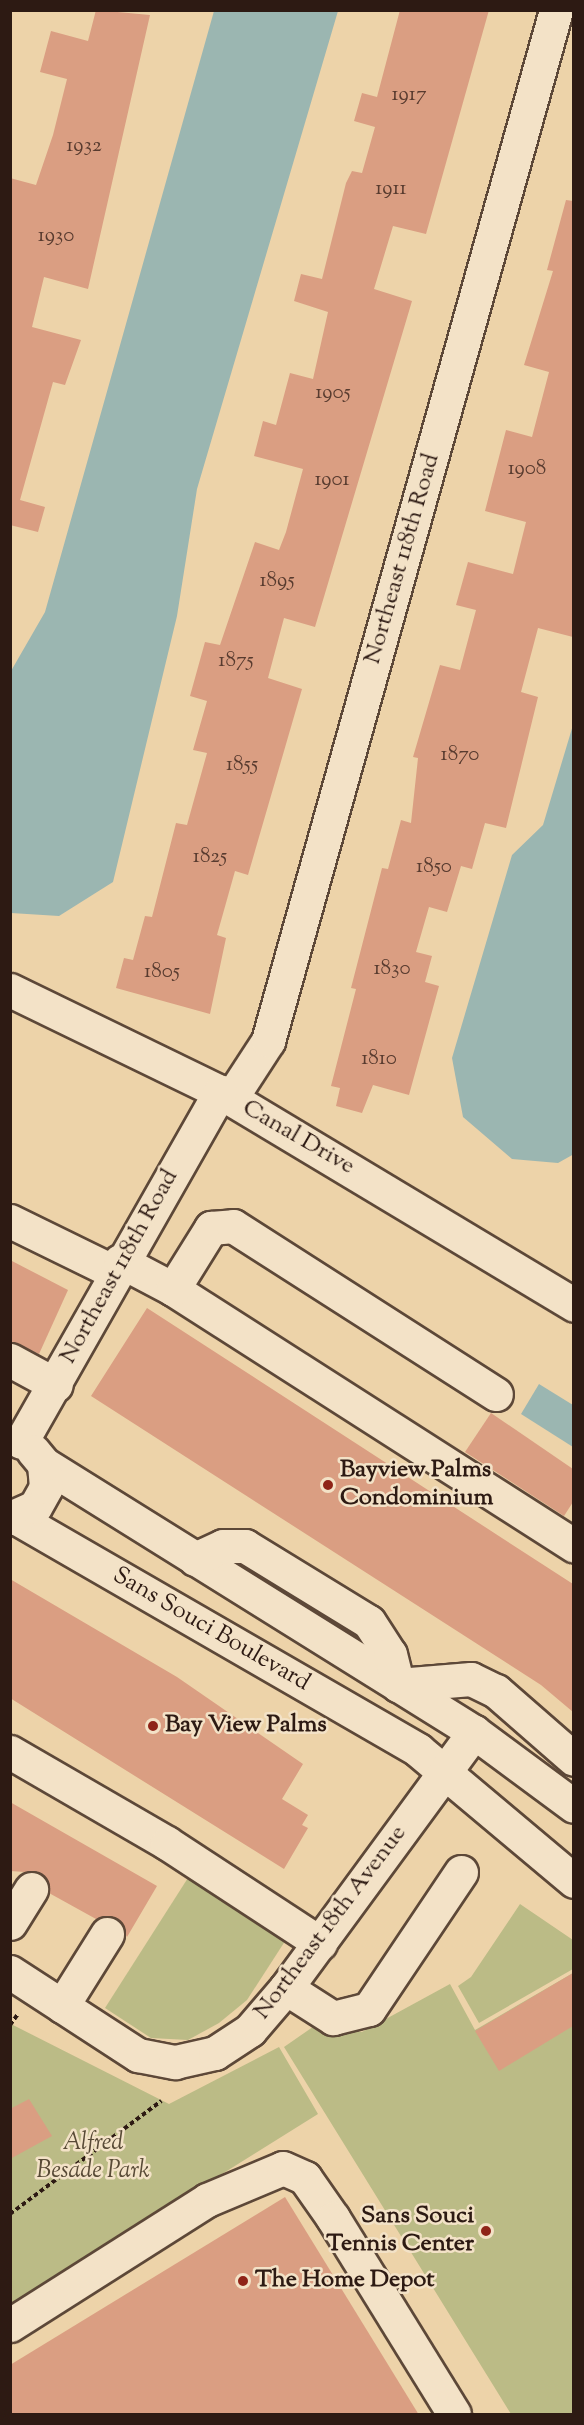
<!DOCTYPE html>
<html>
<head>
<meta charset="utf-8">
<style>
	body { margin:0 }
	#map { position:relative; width:584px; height:2425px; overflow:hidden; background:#edd3a9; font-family:"Sorts Mill Goudy",serif }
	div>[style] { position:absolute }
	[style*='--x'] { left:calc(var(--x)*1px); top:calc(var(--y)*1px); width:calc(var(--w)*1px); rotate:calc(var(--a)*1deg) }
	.green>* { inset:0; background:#bbbb86 }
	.water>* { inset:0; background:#9bb6b1 }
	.building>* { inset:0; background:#da9e82 }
	.path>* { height:4px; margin-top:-2px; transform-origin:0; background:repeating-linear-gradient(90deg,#2d1a13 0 4.5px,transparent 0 7.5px) }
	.roads { filter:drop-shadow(2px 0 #5d4838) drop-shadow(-2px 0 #5d4838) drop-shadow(0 2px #5d4838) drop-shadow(0 -2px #5d4838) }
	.minor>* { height:33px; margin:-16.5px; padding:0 16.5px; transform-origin:16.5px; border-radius:16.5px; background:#f3e2c7 }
	.dots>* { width:16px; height:16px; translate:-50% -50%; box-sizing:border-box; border:3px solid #f3e2c7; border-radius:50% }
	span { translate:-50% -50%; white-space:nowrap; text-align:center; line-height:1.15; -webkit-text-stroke:5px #f3e2c7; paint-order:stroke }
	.number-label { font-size:21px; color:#583b2f }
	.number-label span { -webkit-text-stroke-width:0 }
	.street-label { font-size:24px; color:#2d1a13 }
	.poi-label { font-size:24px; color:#2d1a13; font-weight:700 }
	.left { translate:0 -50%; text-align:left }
	.right { translate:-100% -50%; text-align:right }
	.park-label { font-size:24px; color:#584a36; font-style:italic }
	.frame { position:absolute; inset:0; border:12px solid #2d1a13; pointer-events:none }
</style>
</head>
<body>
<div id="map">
	<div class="green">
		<i style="clip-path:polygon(193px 1870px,289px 1935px,247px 2000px,219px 2023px,188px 2040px,151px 2038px,105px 2008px)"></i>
		<i style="clip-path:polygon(520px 1904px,573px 1940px,573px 1969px,479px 2023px,458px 1986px,471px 1977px)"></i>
		<i style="clip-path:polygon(573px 1973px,573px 2414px,511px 2414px,284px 2047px,320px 2022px,362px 2032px,450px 1984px,475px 2030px)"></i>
		<i style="clip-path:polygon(11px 2024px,169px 2104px,279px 2047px,318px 2114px,11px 2306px)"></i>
	</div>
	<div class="water">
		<i style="clip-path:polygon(214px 11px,338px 11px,197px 489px,177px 616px,113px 882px,59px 916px,11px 913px,11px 671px,45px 612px)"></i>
		<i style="clip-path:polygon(573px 725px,574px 1154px,558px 1163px,512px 1159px,463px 1117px,452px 1058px,512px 855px,543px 825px)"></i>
		<i style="clip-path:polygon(539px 1384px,573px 1405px,573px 1447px,521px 1414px)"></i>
	</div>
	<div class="building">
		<i style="clip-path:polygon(96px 10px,150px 15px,88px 289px,44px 277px,32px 327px,81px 340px,65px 385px,53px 382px,20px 500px,45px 507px,38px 532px,10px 525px,10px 178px,36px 185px,53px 135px,67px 79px,40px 72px,51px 31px,88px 41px)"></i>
		<i style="clip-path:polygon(400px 10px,489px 10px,426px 234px,393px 226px,374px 289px,412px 301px,315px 627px,284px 618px,268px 678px,302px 689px,248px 875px,235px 871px,217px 935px,226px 938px,210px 1014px,116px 988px,124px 958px,133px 960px,145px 916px,152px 917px,176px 823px,187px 825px,207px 753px,193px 750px,207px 701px,190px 696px,205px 642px,220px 645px,255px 542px,279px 550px,286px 532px,303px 469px,254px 456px,263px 421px,276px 425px,290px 373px,313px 379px,328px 312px,294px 301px,301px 274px,322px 279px,346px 183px,352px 171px,362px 173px,375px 127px,354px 121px,362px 93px,377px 97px)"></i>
		<i style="clip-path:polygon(566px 200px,573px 201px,573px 637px,538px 628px,521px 692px,538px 697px,506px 828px,485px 823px,472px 869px,461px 866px,447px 912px,429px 907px,416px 952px,432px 956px,425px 982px,439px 986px,409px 1095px,373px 1085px,362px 1113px,336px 1106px,340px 1088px,331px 1086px,356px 989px,351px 988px,382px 868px,388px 869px,401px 820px,411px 823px,418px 758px,413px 757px,440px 665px,460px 670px,476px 610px,456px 605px,468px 562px,513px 574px,526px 522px,485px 511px,506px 430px,532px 437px,549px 372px,524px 365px,553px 271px,547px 270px)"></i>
		<i style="clip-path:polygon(10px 1260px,68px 1290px,39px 1354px,10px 1341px)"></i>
		<i style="clip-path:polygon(147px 1308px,573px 1584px,573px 1712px,541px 1685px,91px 1396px)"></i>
		<i style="clip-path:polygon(491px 1413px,573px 1469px,573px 1502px,564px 1516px,465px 1452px)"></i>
		<i style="clip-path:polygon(10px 1579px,177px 1677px,303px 1764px,282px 1799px,308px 1815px,302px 1825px,308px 1828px,284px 1869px,10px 1698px)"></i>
		<i style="clip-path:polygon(10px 1802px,157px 1886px,127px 1937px,116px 1918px,96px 1919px,49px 1893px,40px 1873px,10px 1871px)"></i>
		<i style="clip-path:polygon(573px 1973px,573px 2026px,499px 2071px,475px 2031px)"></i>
		<i style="clip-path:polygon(29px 2099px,52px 2136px,10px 2159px,10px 2109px)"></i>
		<i style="clip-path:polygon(285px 2197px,419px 2415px,10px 2415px,10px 2365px)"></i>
	</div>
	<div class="path">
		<i style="--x:10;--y:2025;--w:14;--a:-54"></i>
		<i style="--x:10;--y:2214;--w:189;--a:-36.8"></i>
	</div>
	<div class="roads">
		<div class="minor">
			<i style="--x:10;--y:990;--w:233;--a:25.9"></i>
			<i style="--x:220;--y:1092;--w:413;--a:31"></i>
			<i style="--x:231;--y:1098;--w:68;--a:-57"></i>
			<i style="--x:268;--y:1041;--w:1070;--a:-74.39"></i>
			<i style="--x:10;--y:1221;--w:116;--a:26.1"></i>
			<i style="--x:120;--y:1261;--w:60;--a:27.8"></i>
			<i style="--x:173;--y:1289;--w:476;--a:32.6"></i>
			<i style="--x:173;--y:1289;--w:72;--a:-58.1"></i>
			<i style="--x:211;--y:1228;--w:22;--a:-5"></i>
			<i style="--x:233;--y:1226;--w:312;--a:32.6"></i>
			<i style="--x:10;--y:1360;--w:52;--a:28.5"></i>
			<i style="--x:21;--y:1442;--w:403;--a:-60.4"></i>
			<i style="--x:44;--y:1464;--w:507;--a:31.93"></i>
			<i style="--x:474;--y:1732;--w:124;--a:36.5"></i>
			<i style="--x:15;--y:1517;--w:466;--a:30"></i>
			<i style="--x:418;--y:1750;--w:204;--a:40"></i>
			<i style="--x:10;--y:1518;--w:27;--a:-24"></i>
			<i style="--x:35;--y:1507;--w:23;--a:-61"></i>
			<i style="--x:46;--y:1487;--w:23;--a:-95"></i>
			<i style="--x:44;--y:1464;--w:17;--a:-130"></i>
			<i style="--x:195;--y:1559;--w:31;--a:-25"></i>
			<i style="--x:223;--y:1546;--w:22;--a:0"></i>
			<i style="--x:245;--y:1546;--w:145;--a:31.5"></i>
			<i style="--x:369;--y:1622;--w:38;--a:57"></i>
			<i style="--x:390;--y:1654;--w:32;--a:76"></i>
			<i style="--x:398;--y:1685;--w:73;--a:-4.7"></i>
			<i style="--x:471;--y:1679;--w:28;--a:26"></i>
			<i style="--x:496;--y:1691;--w:103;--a:41.1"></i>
			<i style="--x:10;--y:1752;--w:181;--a:30.1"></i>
			<i style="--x:167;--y:1843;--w:183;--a:33.2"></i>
			<i style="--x:10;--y:1923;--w:40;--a:-58"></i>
			<i style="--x:10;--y:1972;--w:153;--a:33"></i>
			<i style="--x:138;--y:2055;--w:38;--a:11"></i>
			<i style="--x:175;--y:2062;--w:41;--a:-12.7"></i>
			<i style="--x:215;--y:2053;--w:42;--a:-33.3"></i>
			<i style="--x:250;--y:2030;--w:55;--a:-49.4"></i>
			<i style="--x:286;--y:1988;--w:318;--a:-53.7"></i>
			<i style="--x:286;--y:1988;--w:56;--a:32.6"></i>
			<i style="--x:333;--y:2018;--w:37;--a:-14"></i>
			<i style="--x:369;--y:2009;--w:165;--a:-56.1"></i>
			<i style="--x:62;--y:2006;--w:85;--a:-58"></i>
			<i style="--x:10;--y:2325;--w:233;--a:-32.4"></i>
			<i style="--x:207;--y:2200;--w:82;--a:-22.8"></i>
			<i style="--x:283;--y:2168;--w:24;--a:24"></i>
			<i style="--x:305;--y:2178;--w:49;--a:55"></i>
			<i style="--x:333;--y:2218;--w:230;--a:58.3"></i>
		</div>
	</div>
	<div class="dots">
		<i style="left:328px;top:1485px;background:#8f2418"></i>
		<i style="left:153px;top:1726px;background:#8f2418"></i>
		<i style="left:486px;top:2231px;background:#8f2418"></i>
		<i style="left:243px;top:2281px;background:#8f2418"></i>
	</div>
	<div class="number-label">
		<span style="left:409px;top:95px">1917</span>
		<span style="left:84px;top:146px">1932</span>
		<span style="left:391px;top:189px">1911</span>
		<span style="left:56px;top:236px">1930</span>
		<span style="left:333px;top:393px">1905</span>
		<span style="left:527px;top:469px">1908</span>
		<span style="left:332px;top:480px">1901</span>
		<span style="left:277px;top:581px">1895</span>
		<span style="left:236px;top:661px">1875</span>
		<span style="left:460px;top:755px">1870</span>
		<span style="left:242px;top:765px">1855</span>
		<span style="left:210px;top:857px">1825</span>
		<span style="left:434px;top:867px">1850</span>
		<span style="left:392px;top:969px">1830</span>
		<span style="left:162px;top:972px">1805</span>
		<span style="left:379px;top:1059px">1810</span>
	</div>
	<div class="street-label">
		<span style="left:403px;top:559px;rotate:-74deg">Northeast 118th Road</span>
		<span style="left:298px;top:1138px;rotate:30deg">Canal Drive</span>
		<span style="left:120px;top:1267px;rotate:-61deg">Northeast 118th Road</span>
		<span style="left:211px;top:1630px;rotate:30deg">Sans Souci Boulevard</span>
		<span style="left:331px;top:1923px;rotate:-53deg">Northeast 18th Avenue</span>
	</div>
	<div class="poi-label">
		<span class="left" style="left:340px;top:1485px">Bayview Palms<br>Condominium</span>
		<span class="left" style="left:165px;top:1726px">Bay View Palms</span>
		<span class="right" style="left:474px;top:2231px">Sans Souci<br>Tennis Center</span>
		<span class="left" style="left:255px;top:2281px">The Home Depot</span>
	</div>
	<div class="park-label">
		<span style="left:93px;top:2158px">Alfred<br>Besade Park</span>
	</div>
	<div class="frame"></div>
</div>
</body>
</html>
